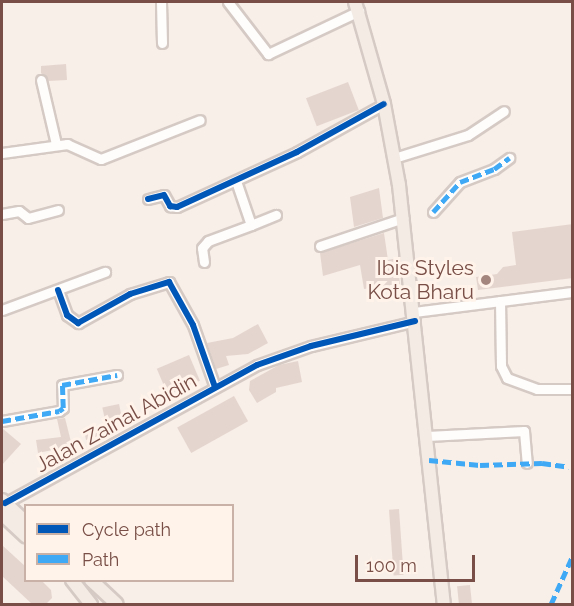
<!DOCTYPE html>
<html>
<head>
<meta charset="utf-8">
<style>
	body { margin:0 }
	#map { position:relative; width:574px; height:606px; overflow:hidden; background:#f8efe8; font-family:Raleway,sans-serif }
	div>[style] { position:absolute }
	[style*='--x'] { left:calc(var(--x)*1px); top:calc(var(--y)*1px); width:calc(var(--w)*1px); rotate:calc(var(--a)*1deg) }
	.building>* { inset:0; background:#e5d5cf; transform-origin:0 0 }
	.roads { filter:drop-shadow(2px 0 #d6cac5) drop-shadow(-2px 0 #d6cac5) drop-shadow(0 2px #d6cac5) drop-shadow(0 -2px #d6cac5) }
	.minor>* { height:9px; margin:-4.5px; padding:0 4.5px; transform-origin:4.5px; border-radius:4.5px; background:#fefdfc }
	.major>* { height:12px; margin:-6px; padding:0 6px; transform-origin:6px; border-radius:6px; background:#f3ebe4 }
	.quiet>* { height:4.5px; margin-top:-2.25px; transform-origin:0; background:repeating-linear-gradient(90deg,#3fa9f5 0 9px,transparent 0 13.5px) }
	.cycleway>* { height:6px; margin:-3px; padding:0 3px; transform-origin:3px; border-radius:3px; background:#0057b8 }
	.dots>* { width:16px; height:16px; translate:-50% -50%; box-sizing:border-box; border:3px solid #fff3ea; border-radius:50% }
	span { translate:-50% -50%; white-space:nowrap; text-align:center; line-height:1.15; -webkit-text-stroke:6px #fff3ea; paint-order:stroke }
	.poi-label { font-size:21px; color:#784e46 }
	.right { translate:-100% -50%; text-align:right }
	.street-label { font-size:21px; color:#784e46 }
	.frame { position:absolute; inset:0; border:3px solid #784e46; pointer-events:none }
	.legend { position:absolute; left:24px; top:504px; width:210px; height:78px; box-sizing:border-box; background:#fff3ea; border:2px solid #c9b1a8; margin:0; padding:8px 10px; list-style:none; font-size:18px; color:#784e46 }
	.legend li { display:flex; align-items:center; gap:12px; height:30px }
	.legend b { width:30px; border:2px solid #c9b1a8 }
	.scale { position:absolute; left:355px; top:555px; width:120px; height:27px; box-sizing:border-box; border:3px solid #784e46; border-top:0; padding-left:8px; font-size:18px; line-height:21px; white-space:nowrap; color:#784e46; -webkit-text-stroke:4px #fff3ea; paint-order:stroke }
</style>
</head>
<body>
<div id="map">
	<div class="building">
		<i style="clip-path:polygon(66px 64px,67px 80px,48px 81px,41px 73px,41px 66px)"></i>
		<i style="left:348px;top:82px;width:30px;height:45px;rotate:69deg"></i>
		<i style="clip-path:polygon(379px 188px,383px 218px,354px 227px,350px 197px)"></i>
		<i style="clip-path:polygon(573px 224px,573px 278px,478px 290px,476px 277px,497px 274px,503px 267px,516px 265px,512px 232px)"></i>
		<i style="clip-path:polygon(384px 233px,388px 260px,397px 258px,400px 284px,364px 289px,360px 265px,323px 276px,320px 253px)"></i>
		<i style="clip-path:polygon(258px 324px,268px 343px,248px 354px,226px 356px,229px 365px,216px 369px,207px 343px,233px 338px)"></i>
		<i style="left:189px;top:355px;width:28px;height:35px;rotate:67deg"></i>
		<i style="clip-path:polygon(298px 361px,302px 382px,276px 388px,276px 392px,257px 403px,249px 390px,250px 381px,279px 365px)"></i>
		<i style="left:234px;top:396px;width:29px;height:65px;rotate:61deg"></i>
		<i style="left:119px;top:404px;width:14px;height:17px;rotate:78deg"></i>
		<i style="clip-path:polygon(65px 418px,72px 446px,38px 453px,36px 440px,61px 437px,57px 419px)"></i>
		<i style="clip-path:polygon(95px 427px,98px 436px,86px 440px,84px 430px)"></i>
		<i style="clip-path:polygon(2px 428px,21px 444px,2px 465px)"></i>
		<i style="left:399px;top:509px;width:66px;height:10px;rotate:86deg"></i>
		<i style="clip-path:polygon(2px 545px,26px 567px,26px 580px,41px 580px,51px 590px,52px 598px,46px 604px,32px 604px,2px 576px)"></i>
		<i style="left:470px;top:585px;width:19px;height:13px;rotate:84deg"></i>
	</div>
	<div class="roads">
		<div class="minor">
			<i style="--x:161;--y:2;--w:41;--a:88.6"></i>
			<i style="--x:228;--y:2;--w:66;--a:52.4"></i>
			<i style="--x:268;--y:54;--w:101;--a:-25.3"></i>
			<i style="--x:41;--y:80;--w:66;--a:76.8"></i>
			<i style="--x:2;--y:153;--w:66;--a:-7.9"></i>
			<i style="--x:67;--y:144;--w:37;--a:24"></i>
			<i style="--x:101;--y:159;--w:106;--a:-21.5"></i>
			<i style="--x:394;--y:158;--w:77;--a:-17.3"></i>
			<i style="--x:468;--y:135;--w:43;--a:-33.7"></i>
			<i style="--x:148;--y:199;--w:16;--a:-14"></i>
			<i style="--x:164;--y:195;--w:13;--a:61"></i>
			<i style="--x:170;--y:206;--w:7;--a:8"></i>
			<i style="--x:177;--y:207;--w:132;--a:-24.6"></i>
			<i style="--x:297;--y:152;--w:99;--a:-28.9"></i>
			<i style="--x:433;--y:212;--w:40;--a:-48"></i>
			<i style="--x:460;--y:182;--w:36;--a:-21"></i>
			<i style="--x:494;--y:169;--w:19;--a:-36"></i>
			<i style="--x:2;--y:214;--w:17;--a:-10"></i>
			<i style="--x:19;--y:211;--w:11;--a:38"></i>
			<i style="--x:28;--y:218;--w:31;--a:-15"></i>
			<i style="--x:251;--y:225;--w:27;--a:-22"></i>
			<i style="--x:320;--y:246;--w:88;--a:-18.6"></i>
			<i style="--x:204;--y:262;--w:14;--a:-98"></i>
			<i style="--x:202;--y:248;--w:9;--a:-49"></i>
			<i style="--x:208;--y:241;--w:46;--a:-20.4"></i>
			<i style="--x:251;--y:225;--w:46;--a:-108.8"></i>
			<i style="--x:58;--y:290;--w:27;--a:70"></i>
			<i style="--x:67;--y:315;--w:14;--a:36"></i>
			<i style="--x:78;--y:323;--w:60;--a:-29.1"></i>
			<i style="--x:130;--y:294;--w:41;--a:-17.1"></i>
			<i style="--x:169;--y:282;--w:49;--a:60.8"></i>
			<i style="--x:193;--y:325;--w:66;--a:70.5"></i>
			<i style="--x:500;--y:301;--w:65;--a:89.1"></i>
			<i style="--x:501;--y:366;--w:13;--a:63"></i>
			<i style="--x:507;--y:378;--w:32;--a:20"></i>
			<i style="--x:537;--y:389;--w:35;--a:0"></i>
			<i style="--x:2;--y:310;--w:110;--a:-20.3"></i>
			<i style="--x:414;--y:312;--w:159;--a:-7.2"></i>
			<i style="--x:2;--y:421;--w:58;--a:-10"></i>
			<i style="--x:59;--y:411;--w:5;--a:-37"></i>
			<i style="--x:63;--y:408;--w:23;--a:-92"></i>
			<i style="--x:62;--y:385;--w:56;--a:-10.3"></i>
			<i style="--x:427;--y:436;--w:97;--a:-3"></i>
			<i style="--x:524;--y:431;--w:32;--a:85"></i>
			<i style="--x:5;--y:503;--w:287;--a:-28.7"></i>
			<i style="--x:257;--y:365;--w:57;--a:-19.4"></i>
			<i style="--x:311;--y:346;--w:107;--a:-13.5"></i>
		</div>
		<div class="major">
			<i style="--x:355;--y:2;--w:106;--a:74.1"></i>
			<i style="--x:384;--y:104;--w:82;--a:79.5"></i>
			<i style="--x:399;--y:185;--w:421;--a:83.9"></i>
			<i style="--x:2;--y:500;--w:33;--a:43"></i>
			<i style="--x:2;--y:514;--w:33;--a:43"></i>
			<i style="--x:72;--y:580;--w:31;--a:52"></i>
			<i style="--x:91;--y:580;--w:35;--a:43"></i>
		</div>
	</div>
	<div class="quiet">
		<i style="--x:433;--y:212;--w:40;--a:-48"></i>
		<i style="--x:460;--y:182;--w:36;--a:-21"></i>
		<i style="--x:494;--y:169;--w:19;--a:-36"></i>
		<i style="--x:2;--y:421;--w:58;--a:-10"></i>
		<i style="--x:59;--y:411;--w:5;--a:-37"></i>
		<i style="--x:63;--y:408;--w:23;--a:-92"></i>
		<i style="--x:62;--y:385;--w:56;--a:-10.3"></i>
		<i style="--x:429;--y:460;--w:51;--a:5.6"></i>
		<i style="--x:480;--y:465;--w:62;--a:-1.8"></i>
		<i style="--x:542;--y:463;--w:27;--a:8"></i>
		<i style="--x:551;--y:604;--w:51;--a:-65.9"></i>
	</div>
	<div class="cycleway">
		<i style="--x:148;--y:199;--w:16;--a:-14"></i>
		<i style="--x:164;--y:195;--w:13;--a:61"></i>
		<i style="--x:170;--y:206;--w:7;--a:8"></i>
		<i style="--x:177;--y:207;--w:132;--a:-24.6"></i>
		<i style="--x:297;--y:152;--w:99;--a:-28.9"></i>
		<i style="--x:58;--y:290;--w:27;--a:70"></i>
		<i style="--x:67;--y:315;--w:14;--a:36"></i>
		<i style="--x:78;--y:323;--w:60;--a:-29.1"></i>
		<i style="--x:130;--y:294;--w:41;--a:-17.1"></i>
		<i style="--x:169;--y:282;--w:49;--a:60.8"></i>
		<i style="--x:193;--y:325;--w:66;--a:70.5"></i>
		<i style="--x:5;--y:503;--w:287;--a:-28.7"></i>
		<i style="--x:257;--y:365;--w:57;--a:-19.4"></i>
		<i style="--x:311;--y:346;--w:107;--a:-13.5"></i>
	</div>
	<div class="dots">
		<i style="left:486px;top:280px;background:#a5867f"></i>
	</div>
	<div class="poi-label">
		<span class="right" style="left:474px;top:280px">Ibis Styles<br>Kota Bharu</span>
	</div>
	<div class="street-label">
		<span style="left:116px;top:423px;rotate:-29deg">Jalan Zainal Abidin</span>
	</div>
	<div class="frame"></div>
	<ul class="legend">
	<li><b style="height:8px;background:#0057b8"></b>Cycle path</li>
	<li><b style="height:8px;background:#3fa9f5"></b>Path</li>
	</ul>
	<div class="scale">100 m</div>
</div>
</body>
</html>
